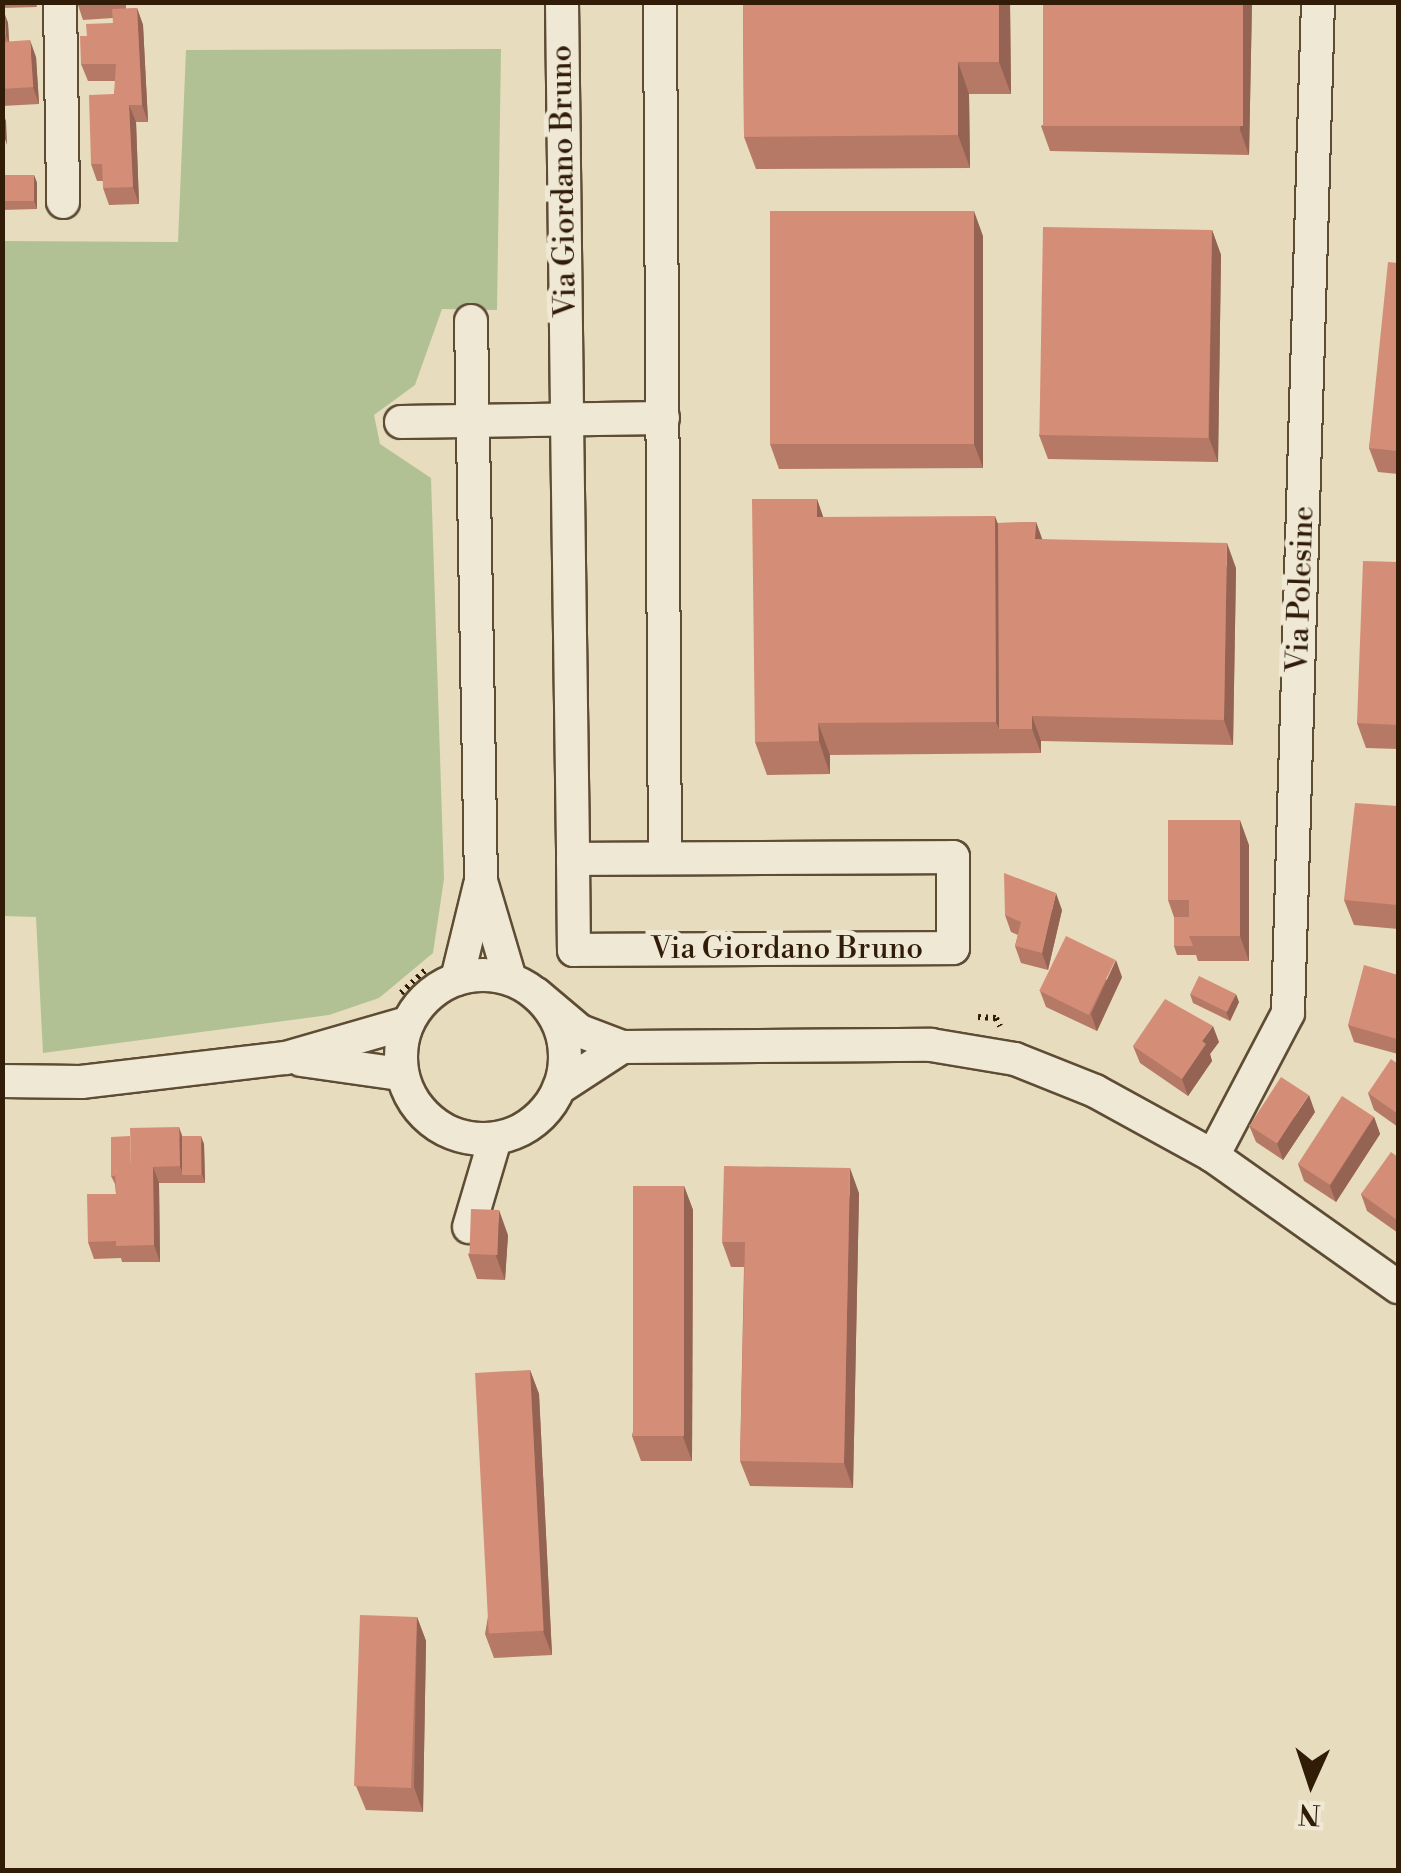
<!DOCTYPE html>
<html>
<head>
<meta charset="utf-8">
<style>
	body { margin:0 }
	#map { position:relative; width:1401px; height:1873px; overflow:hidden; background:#e7dcbd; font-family:"Libre Bodoni",serif }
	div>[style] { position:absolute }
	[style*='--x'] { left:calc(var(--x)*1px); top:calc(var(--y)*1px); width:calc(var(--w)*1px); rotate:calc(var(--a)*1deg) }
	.green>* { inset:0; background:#b2c194 }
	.path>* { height:6px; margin-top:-3px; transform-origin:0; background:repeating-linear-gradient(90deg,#311c08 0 2.5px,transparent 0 7.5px) }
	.roads { filter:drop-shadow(2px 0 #5e4c35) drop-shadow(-2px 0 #5e4c35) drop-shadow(0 2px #5e4c35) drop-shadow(0 -2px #5e4c35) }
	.minor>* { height:32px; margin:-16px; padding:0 16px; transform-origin:16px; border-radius:16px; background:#efe8d4 }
	.minor>.ring { margin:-16px; padding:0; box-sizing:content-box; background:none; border:32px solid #efe8d4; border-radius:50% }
	.wall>* { inset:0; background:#b67966 }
	.shaded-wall>* { inset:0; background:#946353 }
	.building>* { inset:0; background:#d48d77; transform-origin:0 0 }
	span { translate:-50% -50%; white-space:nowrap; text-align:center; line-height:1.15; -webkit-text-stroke:10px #efe8d4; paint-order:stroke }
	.street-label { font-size:30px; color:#311c08 }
	.frame { position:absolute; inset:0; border:5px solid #311c08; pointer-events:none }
	.north { position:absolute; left:1261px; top:1733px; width:100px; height:100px; -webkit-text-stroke:8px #efe8d4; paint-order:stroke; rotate:183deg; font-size:28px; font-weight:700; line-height:40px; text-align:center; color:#311c08 }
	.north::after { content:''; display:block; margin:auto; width:35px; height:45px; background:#311c08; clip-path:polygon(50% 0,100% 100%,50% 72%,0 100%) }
</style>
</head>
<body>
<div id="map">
	<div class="green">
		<i style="clip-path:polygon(501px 49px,497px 310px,442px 309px,415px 385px,374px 415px,380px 444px,431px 478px,444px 879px,433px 953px,379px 998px,329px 1015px,43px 1053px,36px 917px,3px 916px,3px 241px,178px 242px,186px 50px)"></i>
	</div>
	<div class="path">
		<i style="--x:401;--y:993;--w:37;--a:-43"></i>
		<i style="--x:978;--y:1017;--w:18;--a:3"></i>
		<i style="--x:996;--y:1018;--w:9;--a:63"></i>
	</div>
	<div class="roads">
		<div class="minor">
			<i style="--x:60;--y:2;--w:200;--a:89.1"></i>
			<i style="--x:562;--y:2;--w:417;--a:89.3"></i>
			<i style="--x:567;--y:419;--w:440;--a:89.2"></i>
			<i style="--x:573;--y:859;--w:91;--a:89.4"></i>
			<i style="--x:574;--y:950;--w:379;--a:-0.3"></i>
			<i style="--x:953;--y:948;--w:91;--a:-90"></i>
			<i style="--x:953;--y:857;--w:380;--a:179.7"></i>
			<i style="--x:660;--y:2;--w:856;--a:89.67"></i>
			<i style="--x:471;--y:321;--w:560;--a:88.98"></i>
			<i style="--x:481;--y:881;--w:102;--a:73.5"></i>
			<i style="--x:401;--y:422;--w:262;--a:-0.9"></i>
			<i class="ring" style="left:401px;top:975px;width:132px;height:132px"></i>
			<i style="--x:457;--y:979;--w:97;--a:-76.3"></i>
			<i style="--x:536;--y:994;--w:57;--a:40.1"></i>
			<i style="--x:580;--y:1031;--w:45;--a:20.9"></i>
			<i style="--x:622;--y:1047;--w:309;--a:-0.4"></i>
			<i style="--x:931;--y:1045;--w:85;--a:9.5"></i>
			<i style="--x:1015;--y:1059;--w:86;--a:21.8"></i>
			<i style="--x:1095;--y:1091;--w:135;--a:28.8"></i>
			<i style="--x:1213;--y:1156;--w:227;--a:35.3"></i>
			<i style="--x:301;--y:1060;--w:101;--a:8"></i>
			<i style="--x:2;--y:1081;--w:79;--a:0.7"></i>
			<i style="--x:81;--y:1082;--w:206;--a:-6.7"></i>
			<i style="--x:286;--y:1058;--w:126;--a:-16.1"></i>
			<i style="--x:559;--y:1088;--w:75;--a:-33.1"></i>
			<i style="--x:1213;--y:1156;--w:161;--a:-62.3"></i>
			<i style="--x:1288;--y:1013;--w:1011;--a:-88.3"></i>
			<i style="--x:469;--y:1227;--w:92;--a:-73.5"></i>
		</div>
	</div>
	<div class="wall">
		<i style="clip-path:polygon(2px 2px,36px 2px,37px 7px,2px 8px)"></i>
		<i style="clip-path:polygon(77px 2px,126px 2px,126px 9px,137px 8px,143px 25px,148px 122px,136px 122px,139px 204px,109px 205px,103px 188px,103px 181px,97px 181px,91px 164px,114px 94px,116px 81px,88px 81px,81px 64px,87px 36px,113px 23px,113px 18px,83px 20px)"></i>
		<i style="clip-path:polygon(743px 2px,1010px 2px,1011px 94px,969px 94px,970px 168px,756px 169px,744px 137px)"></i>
		<i style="clip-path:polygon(1252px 2px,1249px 155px,1050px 151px,1041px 126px)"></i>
		<i style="clip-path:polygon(2px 15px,5px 15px,8px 23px,9px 41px,36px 57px,39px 104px,2px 106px)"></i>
		<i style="clip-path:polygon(34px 175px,37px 183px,37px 209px,2px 210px,2px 176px)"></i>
		<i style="clip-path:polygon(1212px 230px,1221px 255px,1218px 462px,1048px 459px,1039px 435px)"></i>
		<i style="clip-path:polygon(983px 236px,983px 468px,779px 469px,770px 444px)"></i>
		<i style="clip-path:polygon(1398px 263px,1398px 474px,1378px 472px,1369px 448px)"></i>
		<i style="clip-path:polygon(817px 499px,823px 517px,998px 523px,1036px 522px,1042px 539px,1236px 568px,1233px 745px,1041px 741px,1041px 753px,830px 755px,830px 774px,767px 775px,755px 742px)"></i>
		<i style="clip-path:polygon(1398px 562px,1398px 749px,1366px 748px,1357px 723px)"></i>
		<i style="clip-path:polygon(1398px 806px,1398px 929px,1354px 925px,1344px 900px)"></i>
		<i style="clip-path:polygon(1249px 845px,1249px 961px,1198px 961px,1196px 955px,1177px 955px,1174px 946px,1174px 917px,1168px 900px)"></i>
		<i style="clip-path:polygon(1062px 910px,1048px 970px,1021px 963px,1015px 946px,1018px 935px,1011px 932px,1005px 915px)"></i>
		<i style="clip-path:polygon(1398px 975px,1398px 1054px,1354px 1042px,1348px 1025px)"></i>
		<i style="clip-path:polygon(1122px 977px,1097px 1031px,1046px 1007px,1040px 991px)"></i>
		<i style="clip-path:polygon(1190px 994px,1239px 1002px,1230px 1021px,1193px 1003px)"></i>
		<i style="clip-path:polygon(1219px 1042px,1210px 1054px,1212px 1061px,1188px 1096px,1140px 1063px,1133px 1046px)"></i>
		<i style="clip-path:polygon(1398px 1064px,1398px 1127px,1374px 1110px,1368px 1093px)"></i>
		<i style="clip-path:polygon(1315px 1112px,1283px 1160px,1256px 1142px,1249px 1125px)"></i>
		<i style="clip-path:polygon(1374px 1117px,1380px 1134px,1336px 1202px,1304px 1181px,1298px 1164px)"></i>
		<i style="clip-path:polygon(182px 1136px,204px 1144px,205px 1183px,159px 1183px,160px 1262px,122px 1262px,121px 1258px,94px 1259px,88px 1242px,116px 1194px,115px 1184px,111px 1176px)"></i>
		<i style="clip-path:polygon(1398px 1157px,1398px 1233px,1367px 1211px,1361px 1194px)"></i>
		<i style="clip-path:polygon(684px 1186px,693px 1210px,692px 1461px,641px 1461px,632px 1436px)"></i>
		<i style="clip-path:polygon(859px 1193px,853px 1488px,750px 1486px,740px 1461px,744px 1267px,731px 1267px,722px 1242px)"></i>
		<i style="clip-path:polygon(508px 1235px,505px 1280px,477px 1279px,468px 1254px)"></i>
		<i style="clip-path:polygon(530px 1370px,539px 1394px,552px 1655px,494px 1658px,485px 1634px)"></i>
		<i style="clip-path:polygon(417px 1617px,426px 1641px,423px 1812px,366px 1810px,356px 1786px)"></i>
	</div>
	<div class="shaded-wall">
		<i style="clip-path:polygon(999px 2px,1010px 2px,1011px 94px,999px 62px)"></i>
		<i style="clip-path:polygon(1243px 2px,1252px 2px,1249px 155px,1240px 130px)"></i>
		<i style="clip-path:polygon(137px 8px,143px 25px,148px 122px,142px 105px)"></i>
		<i style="clip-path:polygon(5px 15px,8px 23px,9px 43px,6px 35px)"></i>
		<i style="clip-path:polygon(30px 40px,36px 57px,39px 104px,33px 87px)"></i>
		<i style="clip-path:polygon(958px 62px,969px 94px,970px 168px,958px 135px)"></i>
		<i style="clip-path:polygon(129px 105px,136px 122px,139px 204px,133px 187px)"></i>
		<i style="clip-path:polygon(3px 113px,6px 121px,7px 145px,4px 136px)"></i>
		<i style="clip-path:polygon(34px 175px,37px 183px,37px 209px,34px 201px)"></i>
		<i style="clip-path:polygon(974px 211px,983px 236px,983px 468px,974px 444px)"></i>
		<i style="clip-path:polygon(1212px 230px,1221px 255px,1218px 462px,1209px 438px)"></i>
		<i style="clip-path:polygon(817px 499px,828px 531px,817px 517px)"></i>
		<i style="clip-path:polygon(995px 516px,1007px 548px,999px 729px,996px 722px)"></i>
		<i style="clip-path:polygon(1036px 522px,1045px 547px,1035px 539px)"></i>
		<i style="clip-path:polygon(1227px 543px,1236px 568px,1233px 745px,1224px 720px)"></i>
		<i style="clip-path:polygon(1032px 716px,1041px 741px,1041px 753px,1032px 729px)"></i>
		<i style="clip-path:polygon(818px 723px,830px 755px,830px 774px,819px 741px)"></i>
		<i style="clip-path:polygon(1240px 820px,1249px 845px,1249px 961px,1240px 936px)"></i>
		<i style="clip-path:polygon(1056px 893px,1062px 910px,1048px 970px,1042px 953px)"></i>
		<i style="clip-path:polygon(1116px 960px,1122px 977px,1097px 1031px,1091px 1014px)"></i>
		<i style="clip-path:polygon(1236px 994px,1239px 1002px,1230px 1021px,1226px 1012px)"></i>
		<i style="clip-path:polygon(1213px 1026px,1219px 1042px,1210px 1054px,1212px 1061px,1188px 1096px,1182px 1079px,1202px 1041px)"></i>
		<i style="clip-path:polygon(1309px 1095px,1315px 1112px,1283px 1160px,1277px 1143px)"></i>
		<i style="clip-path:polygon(1374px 1117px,1380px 1134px,1336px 1202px,1330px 1186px)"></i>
		<i style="clip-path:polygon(179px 1127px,185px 1144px,183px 1175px,180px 1166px)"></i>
		<i style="clip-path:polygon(201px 1136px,204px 1144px,205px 1183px,202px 1174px)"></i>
		<i style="clip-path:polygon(153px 1167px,159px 1183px,160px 1262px,154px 1245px)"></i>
		<i style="clip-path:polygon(850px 1168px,859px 1193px,853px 1488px,844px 1463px)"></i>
		<i style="clip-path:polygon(684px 1186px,693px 1210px,692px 1461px,683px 1437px)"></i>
		<i style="clip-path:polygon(499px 1210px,508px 1235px,505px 1280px,496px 1256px)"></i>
		<i style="clip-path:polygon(530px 1370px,539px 1394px,552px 1655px,543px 1631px)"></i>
		<i style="clip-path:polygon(417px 1617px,426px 1641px,423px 1812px,414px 1787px)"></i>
	</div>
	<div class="building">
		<i style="clip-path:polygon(743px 2px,999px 2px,999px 62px,958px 62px,958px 135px,744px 137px)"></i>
		<i style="left:1043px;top:2px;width:200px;height:124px"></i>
		<i style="clip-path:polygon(137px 8px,142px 105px,129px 105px,133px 187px,103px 188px,102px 164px,91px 164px,89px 95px,114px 94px,116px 64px,81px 64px,80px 36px,87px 36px,86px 24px,113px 23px,112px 9px)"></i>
		<i style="clip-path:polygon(2px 15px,5px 15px,6px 35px,2px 34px)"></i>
		<i style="left:30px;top:40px;width:47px;height:28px;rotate:86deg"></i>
		<i style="left:34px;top:175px;width:26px;height:32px;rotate:90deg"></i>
		<i style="left:770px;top:211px;width:204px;height:233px"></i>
		<i style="left:1043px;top:227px;width:169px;height:208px;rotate:1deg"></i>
		<i style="clip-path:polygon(1388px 262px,1398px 263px,1398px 451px,1369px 448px)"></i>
		<i style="clip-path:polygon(752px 499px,817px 499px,817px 517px,995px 516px,996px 722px,818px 723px,819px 741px,755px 742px)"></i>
		<i style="clip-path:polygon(1036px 522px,1035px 539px,1227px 543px,1224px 720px,1032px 716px,1032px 729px,999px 729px,998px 523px)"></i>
		<i style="clip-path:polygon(1363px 561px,1398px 562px,1398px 725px,1357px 723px)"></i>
		<i style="clip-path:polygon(1355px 803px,1398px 806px,1398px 905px,1344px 900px)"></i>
		<i style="clip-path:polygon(1168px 820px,1240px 820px,1240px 936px,1189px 936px,1189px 900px,1168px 900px)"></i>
		<i style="clip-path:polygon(1004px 873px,1056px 893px,1042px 953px,1015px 946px,1021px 922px,1005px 915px)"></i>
		<i style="clip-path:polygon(1174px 917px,1189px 917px,1189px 936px,1193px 946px,1174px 946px)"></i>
		<i style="left:1066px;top:936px;width:55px;height:61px;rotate:26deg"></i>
		<i style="clip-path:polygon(1364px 965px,1398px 975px,1397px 1039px,1348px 1025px)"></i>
		<i style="left:1199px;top:976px;width:41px;height:20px;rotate:26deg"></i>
		<i style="clip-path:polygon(1165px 999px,1213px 1026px,1202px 1041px,1206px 1044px,1182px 1079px,1133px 1046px)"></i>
		<i style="clip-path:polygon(1391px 1059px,1398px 1064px,1398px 1114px,1368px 1093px)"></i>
		<i style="left:1281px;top:1077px;width:33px;height:58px;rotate:33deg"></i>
		<i style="left:1342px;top:1096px;width:38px;height:81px;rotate:33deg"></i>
		<i style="clip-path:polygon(179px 1127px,180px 1166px,153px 1167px,154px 1245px,116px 1246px,116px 1241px,88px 1242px,87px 1194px,116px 1194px,115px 1167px,131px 1167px,130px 1128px)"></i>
		<i style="clip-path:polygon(130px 1136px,131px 1167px,115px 1167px,115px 1176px,111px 1176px,111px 1137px)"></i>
		<i style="left:182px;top:1136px;width:19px;height:39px"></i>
		<i style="clip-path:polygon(1391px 1152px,1398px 1157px,1398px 1218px,1397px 1220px,1361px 1194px)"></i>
		<i style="clip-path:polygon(724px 1166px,850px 1168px,844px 1463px,740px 1461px,745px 1242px,722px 1242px)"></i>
		<i style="left:633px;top:1186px;width:51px;height:250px"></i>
		<i style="left:471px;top:1209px;width:28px;height:45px;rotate:2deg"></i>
		<i style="left:530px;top:1370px;width:261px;height:55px;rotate:87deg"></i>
		<i style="left:360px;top:1615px;width:57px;height:171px;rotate:2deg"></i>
	</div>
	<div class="street-label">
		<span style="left:564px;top:181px;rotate:-91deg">Via Giordano Bruno</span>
		<span style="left:1301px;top:589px;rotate:-88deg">Via Polesine</span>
		<span style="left:787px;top:949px">Via Giordano Bruno</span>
	</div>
	<div class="frame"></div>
	<div class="north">N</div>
</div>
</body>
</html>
